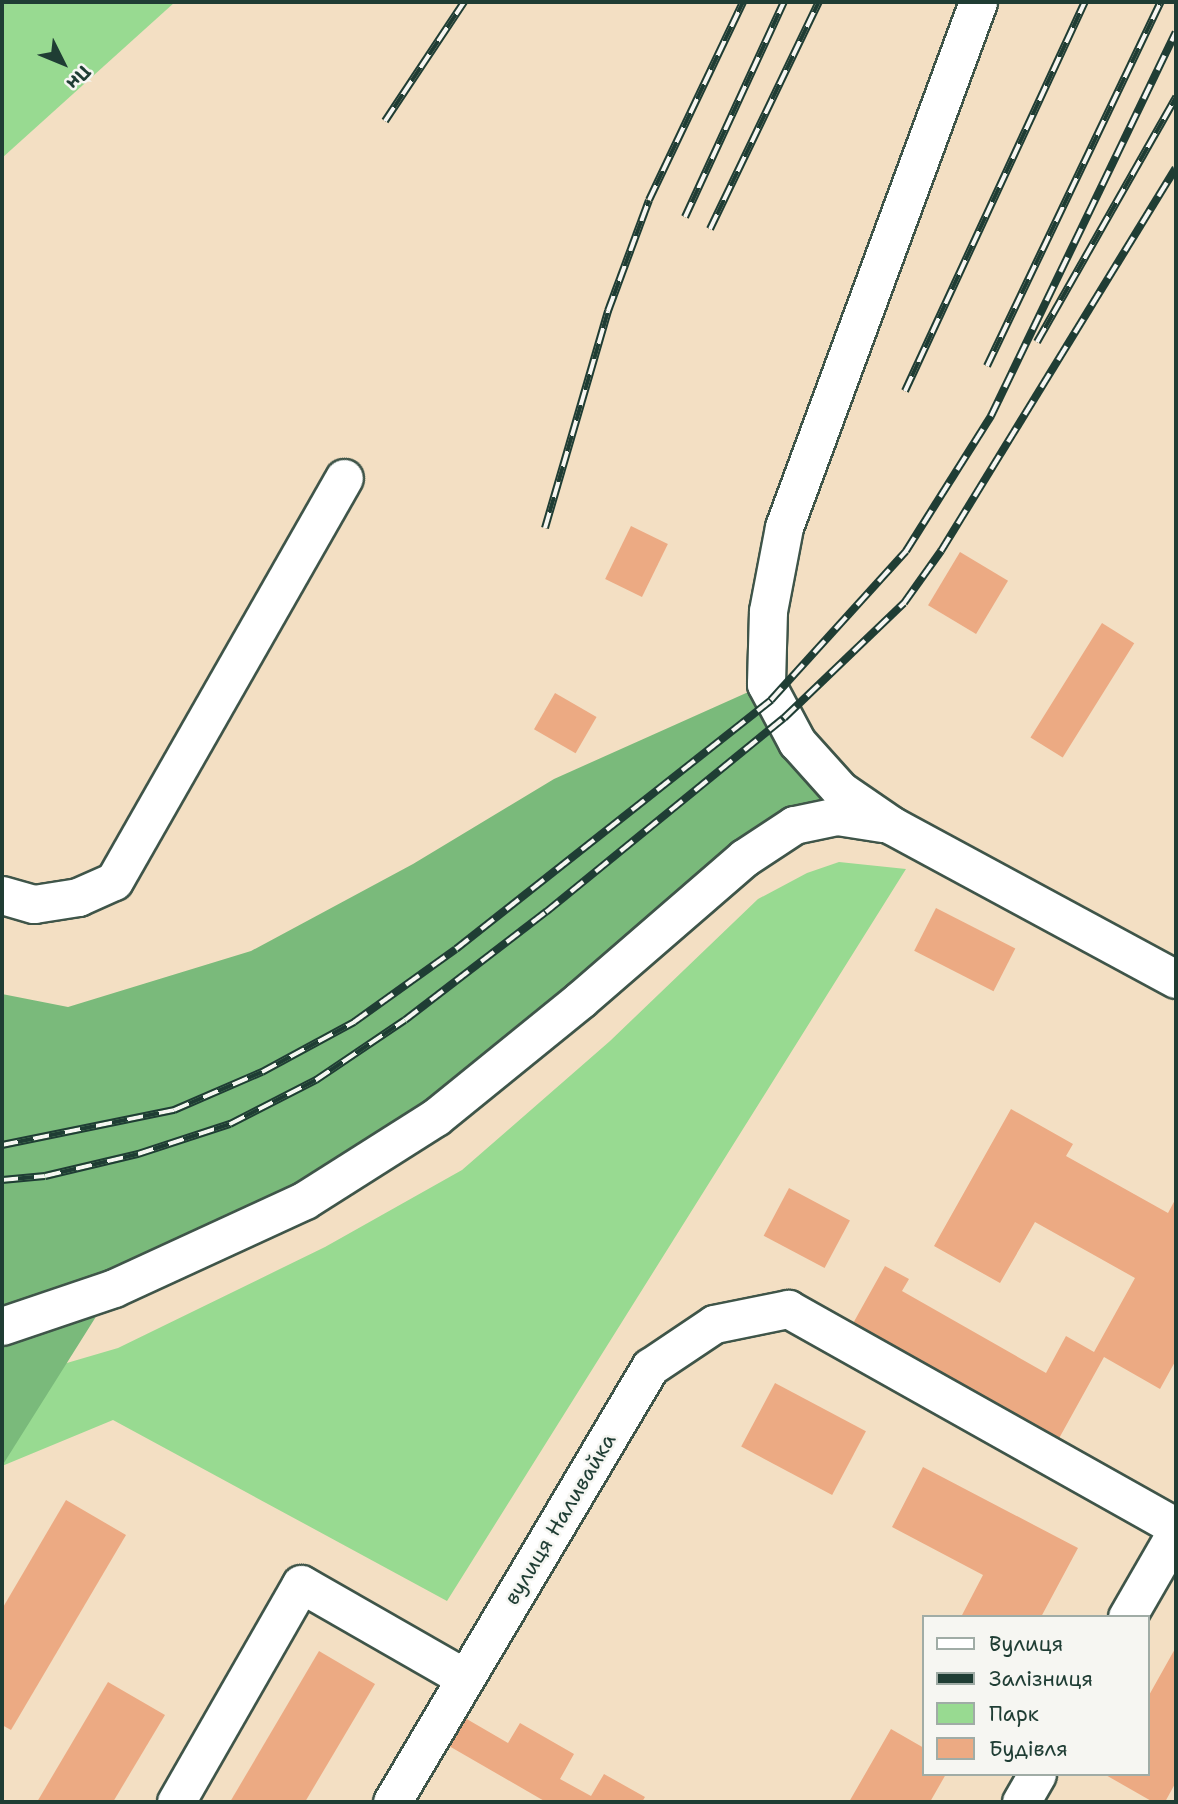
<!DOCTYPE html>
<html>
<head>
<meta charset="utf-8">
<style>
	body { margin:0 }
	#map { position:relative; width:1178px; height:1804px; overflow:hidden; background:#f3dfc3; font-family:"Shantell Sans",sans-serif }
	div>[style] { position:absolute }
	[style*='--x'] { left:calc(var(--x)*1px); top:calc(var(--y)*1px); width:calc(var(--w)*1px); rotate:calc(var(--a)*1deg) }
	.green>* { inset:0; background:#98da91 }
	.forest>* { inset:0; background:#7aba7b }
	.building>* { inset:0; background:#ecaa83; transform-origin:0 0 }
	.roads { filter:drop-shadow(2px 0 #3f5549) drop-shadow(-2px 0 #3f5549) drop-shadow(0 2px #3f5549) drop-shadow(0 -2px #3f5549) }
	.minor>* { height:37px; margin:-18.5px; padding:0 18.5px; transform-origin:18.5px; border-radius:18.5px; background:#fff }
	.rail>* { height:8px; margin-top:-4px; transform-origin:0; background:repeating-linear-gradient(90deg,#f6f6f2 0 16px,#1f3d34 0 32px); box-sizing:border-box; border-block:2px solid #1f3d34 }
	span { translate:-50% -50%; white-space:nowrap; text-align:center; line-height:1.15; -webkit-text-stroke:5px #f6f6f2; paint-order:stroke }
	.street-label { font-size:21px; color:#1f3d34 }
	.frame { position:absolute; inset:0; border:4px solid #1f3d34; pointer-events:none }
	.legend { position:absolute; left:922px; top:1615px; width:228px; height:161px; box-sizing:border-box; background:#f6f6f2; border:2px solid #a0aca6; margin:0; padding:9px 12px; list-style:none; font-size:21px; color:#1f3d34 }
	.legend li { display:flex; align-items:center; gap:14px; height:35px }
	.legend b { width:35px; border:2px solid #a0aca6 }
	.north { position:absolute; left:28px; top:28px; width:70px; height:70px; -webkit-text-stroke:5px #f6f6f2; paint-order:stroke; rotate:133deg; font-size:19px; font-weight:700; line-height:28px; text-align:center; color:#1f3d34 }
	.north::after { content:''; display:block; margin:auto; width:24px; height:32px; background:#1f3d34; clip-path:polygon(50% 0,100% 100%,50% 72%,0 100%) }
</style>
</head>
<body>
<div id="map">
	<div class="green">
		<i style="clip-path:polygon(2px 2px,175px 2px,2px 158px)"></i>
		<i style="clip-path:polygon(839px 862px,906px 869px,447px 1601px,113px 1420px,2px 1466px,2px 1382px,118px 1348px,325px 1247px,462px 1170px,610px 1041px,758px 899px,807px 873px)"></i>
	</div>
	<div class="forest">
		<i style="clip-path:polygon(766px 684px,840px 790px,436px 1117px,114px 1288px,2px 1466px,2px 994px,68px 1007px,251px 951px,413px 864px,554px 779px)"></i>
	</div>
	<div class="building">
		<i style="left:631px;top:526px;width:41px;height:59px;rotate:26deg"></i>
		<i style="left:960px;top:552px;width:56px;height:62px;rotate:31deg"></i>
		<i style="left:1102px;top:623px;width:38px;height:135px;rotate:32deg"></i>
		<i style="left:555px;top:693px;width:48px;height:42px;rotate:30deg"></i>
		<i style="left:936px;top:908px;width:89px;height:48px;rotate:27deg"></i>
		<i style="clip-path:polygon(1011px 1109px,1073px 1144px,1066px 1156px,1168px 1213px,1176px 1198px,1176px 1360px,1160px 1389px,1104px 1357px,1057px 1442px,851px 1327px,885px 1266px,909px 1279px,902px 1291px,1046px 1373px,1066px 1336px,1094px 1352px,1135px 1278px,1035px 1222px,1000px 1283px,934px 1246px)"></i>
		<i style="left:789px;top:1188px;width:69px;height:54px;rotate:28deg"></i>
		<i style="left:775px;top:1383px;width:103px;height:72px;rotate:28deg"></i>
		<i style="clip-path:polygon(923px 1467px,1078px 1548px,1041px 1617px,961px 1617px,983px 1575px,892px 1527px)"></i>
		<i style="clip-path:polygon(66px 1500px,126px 1535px,11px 1730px,2px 1725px,2px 1609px)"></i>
		<i style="clip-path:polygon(1176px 1647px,1176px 1782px,1165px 1802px,1153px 1802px,1104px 1774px,1148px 1774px,1148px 1697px)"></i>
		<i style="clip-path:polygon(319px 1651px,375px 1684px,305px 1802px,230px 1802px)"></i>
		<i style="clip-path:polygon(108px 1682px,165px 1715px,113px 1802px,37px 1802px)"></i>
		<i style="clip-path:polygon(465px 1718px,508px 1743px,520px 1723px,574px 1754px,560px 1779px,591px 1796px,604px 1774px,645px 1797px,642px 1802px,546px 1802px,449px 1746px)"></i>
		<i style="clip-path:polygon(891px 1729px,924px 1748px,924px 1774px,946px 1774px,930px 1802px,849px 1802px)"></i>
	</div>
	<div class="roads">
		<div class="minor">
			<i style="--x:978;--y:2;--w:560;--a:110.28"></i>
			<i style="--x:784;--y:527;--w:86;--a:100.8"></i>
			<i style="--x:768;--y:611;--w:73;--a:91.6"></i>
			<i style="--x:766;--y:684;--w:66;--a:61.9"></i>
			<i style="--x:797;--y:742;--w:64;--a:48.1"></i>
			<i style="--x:840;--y:790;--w:62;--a:34.5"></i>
			<i style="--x:891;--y:825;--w:324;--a:28.4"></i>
			<i style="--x:2;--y:895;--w:33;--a:16"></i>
			<i style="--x:34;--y:904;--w:45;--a:-9"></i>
			<i style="--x:78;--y:897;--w:39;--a:-24"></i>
			<i style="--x:114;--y:881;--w:464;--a:-60.3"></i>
			<i style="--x:2;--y:1326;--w:118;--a:-18.7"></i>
			<i style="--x:114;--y:1288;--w:210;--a:-24.7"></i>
			<i style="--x:305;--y:1200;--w:155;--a:-32.4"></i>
			<i style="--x:436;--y:1117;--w:186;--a:-39.1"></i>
			<i style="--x:580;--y:1000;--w:217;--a:-40.9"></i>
			<i style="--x:744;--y:858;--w:60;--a:-33.4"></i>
			<i style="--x:794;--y:825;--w:44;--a:-11.8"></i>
			<i style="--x:837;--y:816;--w:47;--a:8.7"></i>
			<i style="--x:1127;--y:1617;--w:98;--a:-60"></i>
			<i style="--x:176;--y:1802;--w:251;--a:-60.2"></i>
			<i style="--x:301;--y:1584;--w:189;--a:29.8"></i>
			<i style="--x:392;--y:1802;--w:506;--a:-59.33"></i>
			<i style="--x:650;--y:1367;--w:77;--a:-33.9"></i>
			<i style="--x:714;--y:1324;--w:76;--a:-11.5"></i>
			<i style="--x:788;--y:1309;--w:445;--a:29.3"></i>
			<i style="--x:1021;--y:1802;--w:32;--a:-60"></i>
		</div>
	</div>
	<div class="rail">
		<i style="--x:385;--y:121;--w:143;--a:-56.4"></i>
		<i style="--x:685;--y:217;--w:237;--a:-65.3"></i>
		<i style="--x:710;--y:229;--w:252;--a:-64.4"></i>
		<i style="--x:1037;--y:342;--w:282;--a:-60.4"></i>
		<i style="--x:987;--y:366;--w:403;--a:-64.5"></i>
		<i style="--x:905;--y:391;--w:429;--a:-65.2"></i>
		<i style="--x:545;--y:528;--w:226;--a:-73.8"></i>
		<i style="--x:608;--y:311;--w:118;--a:-69.7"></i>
		<i style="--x:649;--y:200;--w:219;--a:-64.6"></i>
		<i style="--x:2;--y:1145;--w:176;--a:-11.5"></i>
		<i style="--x:174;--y:1110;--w:96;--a:-23.4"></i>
		<i style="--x:262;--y:1072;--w:105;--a:-28.5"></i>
		<i style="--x:354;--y:1022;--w:125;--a:-35.6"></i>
		<i style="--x:456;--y:949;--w:402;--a:-38.3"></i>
		<i style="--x:771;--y:700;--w:201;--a:-47.8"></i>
		<i style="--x:906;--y:551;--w:160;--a:-57.8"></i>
		<i style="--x:991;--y:416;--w:426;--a:-64.3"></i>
		<i style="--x:2;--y:1180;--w:43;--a:-5.3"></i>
		<i style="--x:45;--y:1176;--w:96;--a:-13.3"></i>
		<i style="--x:138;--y:1154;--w:97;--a:-18.1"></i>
		<i style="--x:230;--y:1124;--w:97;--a:-27.1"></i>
		<i style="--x:316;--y:1080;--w:107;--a:-34"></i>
		<i style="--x:405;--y:1020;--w:178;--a:-37.5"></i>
		<i style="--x:546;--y:912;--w:307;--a:-39.2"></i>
		<i style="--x:784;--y:718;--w:166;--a:-43.8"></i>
		<i style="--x:904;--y:603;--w:64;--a:-54.6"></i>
		<i style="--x:941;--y:551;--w:449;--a:-58.5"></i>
	</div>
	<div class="street-label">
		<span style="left:560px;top:1519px;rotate:-59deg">вулиця Наливайка</span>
	</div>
	<div class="frame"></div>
	<ul class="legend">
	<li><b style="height:9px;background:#fff"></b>Вулиця</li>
	<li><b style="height:9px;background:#1f3d34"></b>Залізниця</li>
	<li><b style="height:19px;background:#98da91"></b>Парк</li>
	<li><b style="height:19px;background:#ecaa83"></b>Будівля</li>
	</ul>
	<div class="north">Пн</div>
</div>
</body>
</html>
